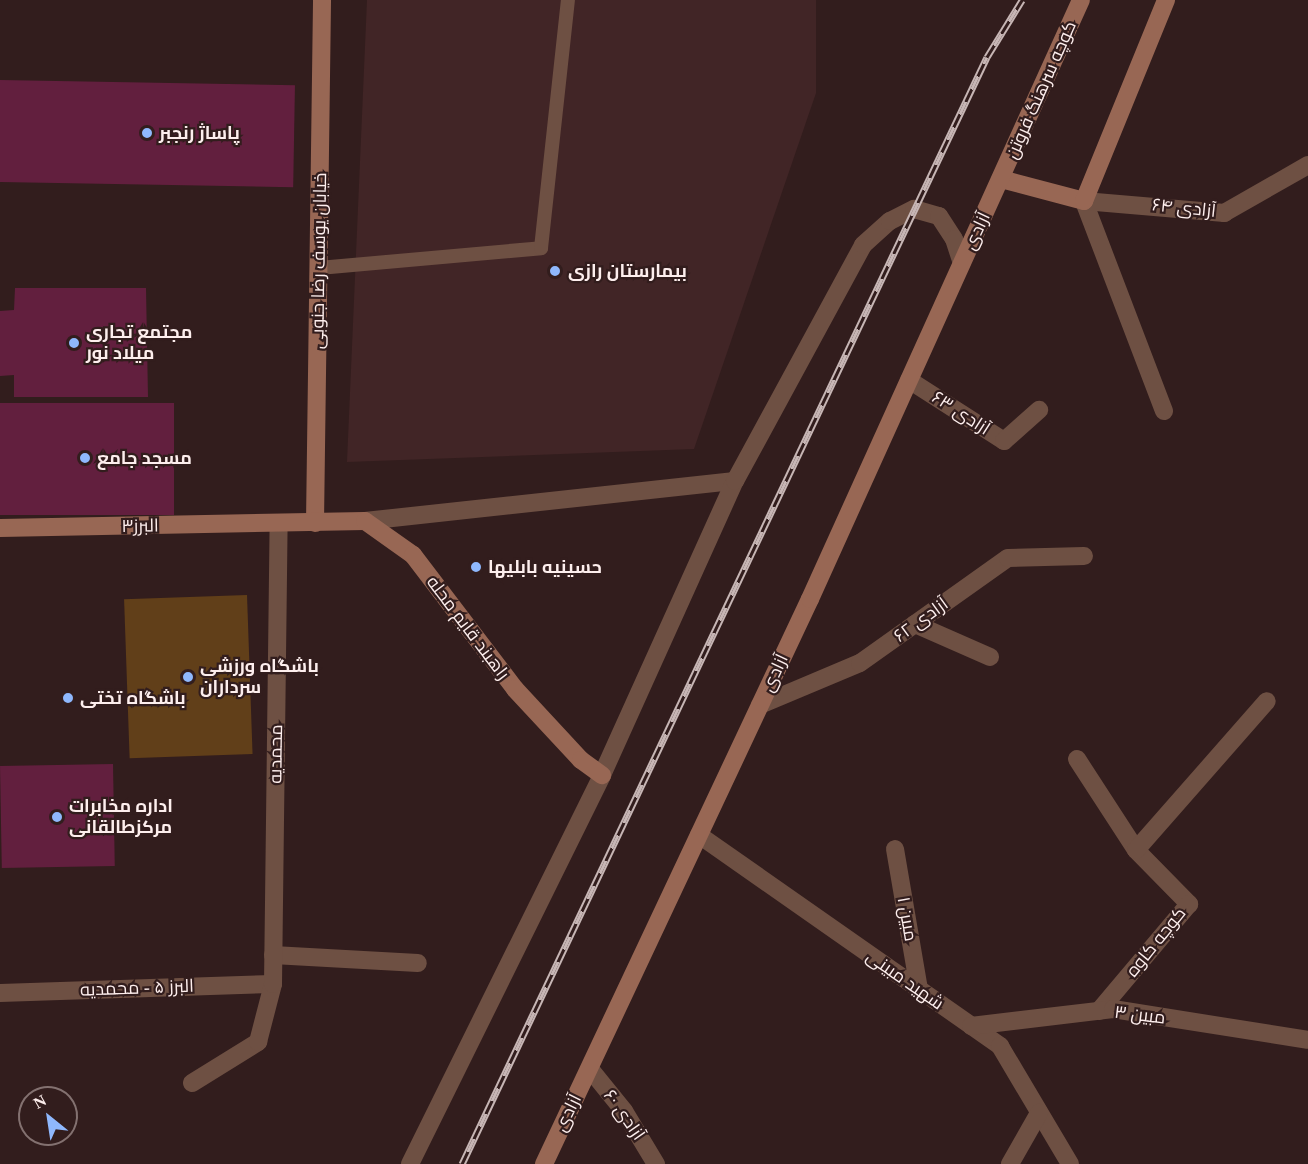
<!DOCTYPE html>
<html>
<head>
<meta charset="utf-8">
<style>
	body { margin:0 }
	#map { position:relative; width:1308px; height:1164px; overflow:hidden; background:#321d1d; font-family:"Times New Roman",Cairo,serif }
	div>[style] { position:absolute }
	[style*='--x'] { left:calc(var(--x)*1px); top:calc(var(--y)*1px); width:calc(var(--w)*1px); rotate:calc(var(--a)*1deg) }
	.built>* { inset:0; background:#412526 }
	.green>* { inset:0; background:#613f19; transform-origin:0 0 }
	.building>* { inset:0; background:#621f3e; transform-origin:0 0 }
	.lane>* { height:14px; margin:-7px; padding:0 7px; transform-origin:7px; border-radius:7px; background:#6e5043 }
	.street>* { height:18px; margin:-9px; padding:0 9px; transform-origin:9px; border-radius:9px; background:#6e5043 }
	.secondary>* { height:18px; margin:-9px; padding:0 9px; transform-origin:9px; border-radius:9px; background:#986754 }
	.rail>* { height:7px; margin-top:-3.5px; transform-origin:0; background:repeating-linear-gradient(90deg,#321d1d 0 14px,#c7b6b5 0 28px); box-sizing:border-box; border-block:2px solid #c7b6b5 }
	.dots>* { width:16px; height:16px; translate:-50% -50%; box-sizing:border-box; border:3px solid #321d1d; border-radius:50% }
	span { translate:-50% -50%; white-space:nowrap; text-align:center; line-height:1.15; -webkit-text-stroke:4.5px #321d1d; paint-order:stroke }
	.street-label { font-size:18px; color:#fdeeed }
	.poi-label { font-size:18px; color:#fdeeed; font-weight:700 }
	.left { translate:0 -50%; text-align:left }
	.north { position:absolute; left:18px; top:1086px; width:60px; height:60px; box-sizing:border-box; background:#321d1d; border:2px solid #837170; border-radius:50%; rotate:330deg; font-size:16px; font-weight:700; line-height:24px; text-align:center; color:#fdeeed }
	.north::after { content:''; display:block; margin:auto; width:21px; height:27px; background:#8fb8fd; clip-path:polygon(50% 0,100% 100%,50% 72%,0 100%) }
</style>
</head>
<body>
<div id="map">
	<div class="built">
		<i style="clip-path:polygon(367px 0,816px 0,816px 93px,694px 449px,347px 462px)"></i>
	</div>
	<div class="green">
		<i style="left:247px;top:595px;width:159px;height:123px;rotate:88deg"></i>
	</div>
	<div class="building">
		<i style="left:0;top:80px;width:295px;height:102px;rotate:1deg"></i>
		<i style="clip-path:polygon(15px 288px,146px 288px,148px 397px,14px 397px,14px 375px,0 376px,0 311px,14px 310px)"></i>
		<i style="left:0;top:403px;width:174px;height:112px"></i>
		<i style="left:113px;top:764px;width:102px;height:113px;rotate:89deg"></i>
	</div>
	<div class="lane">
		<i style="--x:319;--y:268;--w:223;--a:-5.1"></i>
		<i style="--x:541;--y:248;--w:249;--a:-83.8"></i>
	</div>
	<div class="street">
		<i style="--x:909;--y:380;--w:113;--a:32.7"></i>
		<i style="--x:1004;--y:441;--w:47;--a:-41.5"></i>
		<i style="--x:1164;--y:411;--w:225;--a:-110.9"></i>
		<i style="--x:1084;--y:201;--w:141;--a:4.9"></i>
		<i style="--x:1224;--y:213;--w:97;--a:-29.7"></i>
		<i style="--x:365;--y:521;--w:372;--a:-6.2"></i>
		<i style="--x:915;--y:624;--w:82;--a:23.7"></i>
		<i style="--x:760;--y:705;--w:108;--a:-22.8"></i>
		<i style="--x:860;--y:663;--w:181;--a:-35.4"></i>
		<i style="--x:1008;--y:558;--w:76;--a:-1.5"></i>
		<i style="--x:1077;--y:759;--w:108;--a:57"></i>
		<i style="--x:1136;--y:850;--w:76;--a:45.5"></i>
		<i style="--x:1189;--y:904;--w:140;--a:130.1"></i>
		<i style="--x:699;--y:835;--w:368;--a:35"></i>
		<i style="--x:1000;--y:1046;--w:137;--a:59.3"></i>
		<i style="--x:895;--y:849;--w:143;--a:80.3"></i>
		<i style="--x:1136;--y:850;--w:198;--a:-48.7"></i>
		<i style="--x:273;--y:955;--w:145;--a:3.2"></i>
		<i style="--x:0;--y:993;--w:273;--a:-1.9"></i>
		<i style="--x:971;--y:1026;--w:143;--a:-6.8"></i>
		<i style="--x:1113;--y:1009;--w:197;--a:9"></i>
		<i style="--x:590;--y:1069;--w:54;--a:51"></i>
		<i style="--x:624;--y:1111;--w:62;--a:58.9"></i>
		<i style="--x:192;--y:1083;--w:78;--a:-31.8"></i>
		<i style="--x:258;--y:1042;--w:60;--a:-75.5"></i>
		<i style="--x:273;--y:984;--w:460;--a:-89.3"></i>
		<i style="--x:410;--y:1164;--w:434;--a:-63.7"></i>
		<i style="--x:602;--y:775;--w:323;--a:-65.7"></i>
		<i style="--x:735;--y:481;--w:268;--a:-61.5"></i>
		<i style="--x:863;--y:245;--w:36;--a:-42"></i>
		<i style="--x:890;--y:221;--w:27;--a:-27"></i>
		<i style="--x:914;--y:209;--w:26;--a:16"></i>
		<i style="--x:939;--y:216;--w:27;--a:57"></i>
		<i style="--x:954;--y:239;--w:25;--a:72"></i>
		<i style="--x:1010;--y:1164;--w:59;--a:-60.4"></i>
	</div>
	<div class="secondary">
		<i style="--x:1001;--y:179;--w:86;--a:14.8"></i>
		<i style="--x:1084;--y:201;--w:217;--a:-67.8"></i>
		<i style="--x:315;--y:523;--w:523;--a:-89.23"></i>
		<i style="--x:0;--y:528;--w:365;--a:-1.1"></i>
		<i style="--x:365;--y:521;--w:59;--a:35.3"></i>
		<i style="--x:413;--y:555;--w:168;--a:52.7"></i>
		<i style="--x:515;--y:689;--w:97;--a:47.1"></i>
		<i style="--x:581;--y:760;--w:26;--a:36"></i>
		<i style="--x:544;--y:1164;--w:624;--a:-64.79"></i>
		<i style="--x:810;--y:599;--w:657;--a:-65.66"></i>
	</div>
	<div class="rail">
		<i style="--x:462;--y:1164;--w:1225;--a:-64.63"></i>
		<i style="--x:987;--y:57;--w:67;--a:-58.4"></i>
	</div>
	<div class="dots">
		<i style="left:147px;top:133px;background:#8fb8fd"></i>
		<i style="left:555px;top:271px;background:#8fb8fd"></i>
		<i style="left:74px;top:343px;background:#8fb8fd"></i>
		<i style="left:85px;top:458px;background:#8fb8fd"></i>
		<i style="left:476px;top:567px;background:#8fb8fd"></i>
		<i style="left:188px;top:677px;background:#8fb8fd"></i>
		<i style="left:68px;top:698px;background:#8fb8fd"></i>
		<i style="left:57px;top:817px;background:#8fb8fd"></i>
	</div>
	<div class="street-label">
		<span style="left:1041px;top:90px;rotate:-66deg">کوچه سرهنگ فروتن</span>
		<span style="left:1184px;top:208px;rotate:6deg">آزادی ۶۴</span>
		<span style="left:977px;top:231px;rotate:-65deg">آزادی</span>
		<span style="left:319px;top:261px;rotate:-89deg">خیابان یوسف رضا جنوبی</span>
		<span style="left:961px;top:413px;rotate:33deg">آزادی ۶۳</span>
		<span style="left:140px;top:526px;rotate:-1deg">البرز۳</span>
		<span style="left:921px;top:620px;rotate:-36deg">آزادی ۶۲</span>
		<span style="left:468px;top:628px;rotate:53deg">راهبند قایم محله</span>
		<span style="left:775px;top:673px;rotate:-65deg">آزادی</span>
		<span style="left:276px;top:754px;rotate:-89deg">محمدیه</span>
		<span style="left:907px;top:919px;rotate:80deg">مبین ۱</span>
		<span style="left:1156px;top:942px;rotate:-51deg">کوچه کاوه</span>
		<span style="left:905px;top:980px;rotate:35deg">شهید مبینی</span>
		<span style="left:137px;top:988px;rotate:-2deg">البرز ۵ - محمدیه</span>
		<span style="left:1140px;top:1015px;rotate:7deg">مبین ۳</span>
		<span style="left:568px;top:1113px;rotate:-64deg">آزادی</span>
		<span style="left:624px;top:1115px;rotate:55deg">آزادی ۶۰</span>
	</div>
	<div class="poi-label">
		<span class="left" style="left:159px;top:133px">پاساژ رنجبر</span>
		<span class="left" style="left:568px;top:271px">بیمارستان رازی</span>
		<span class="left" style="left:86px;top:343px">مجتمع تجاری<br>میلاد نور</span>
		<span class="left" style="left:97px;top:458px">مسجد جامع</span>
		<span class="left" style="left:488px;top:567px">حسینیه بابلیها</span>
		<span class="left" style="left:200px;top:677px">باشگاه ورزشی<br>سرداران</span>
		<span class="left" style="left:80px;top:698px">باشگاه تختی</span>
		<span class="left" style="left:69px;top:817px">اداره مخابرات<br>مرکزطالقانی</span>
	</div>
	<div class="north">N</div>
</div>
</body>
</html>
